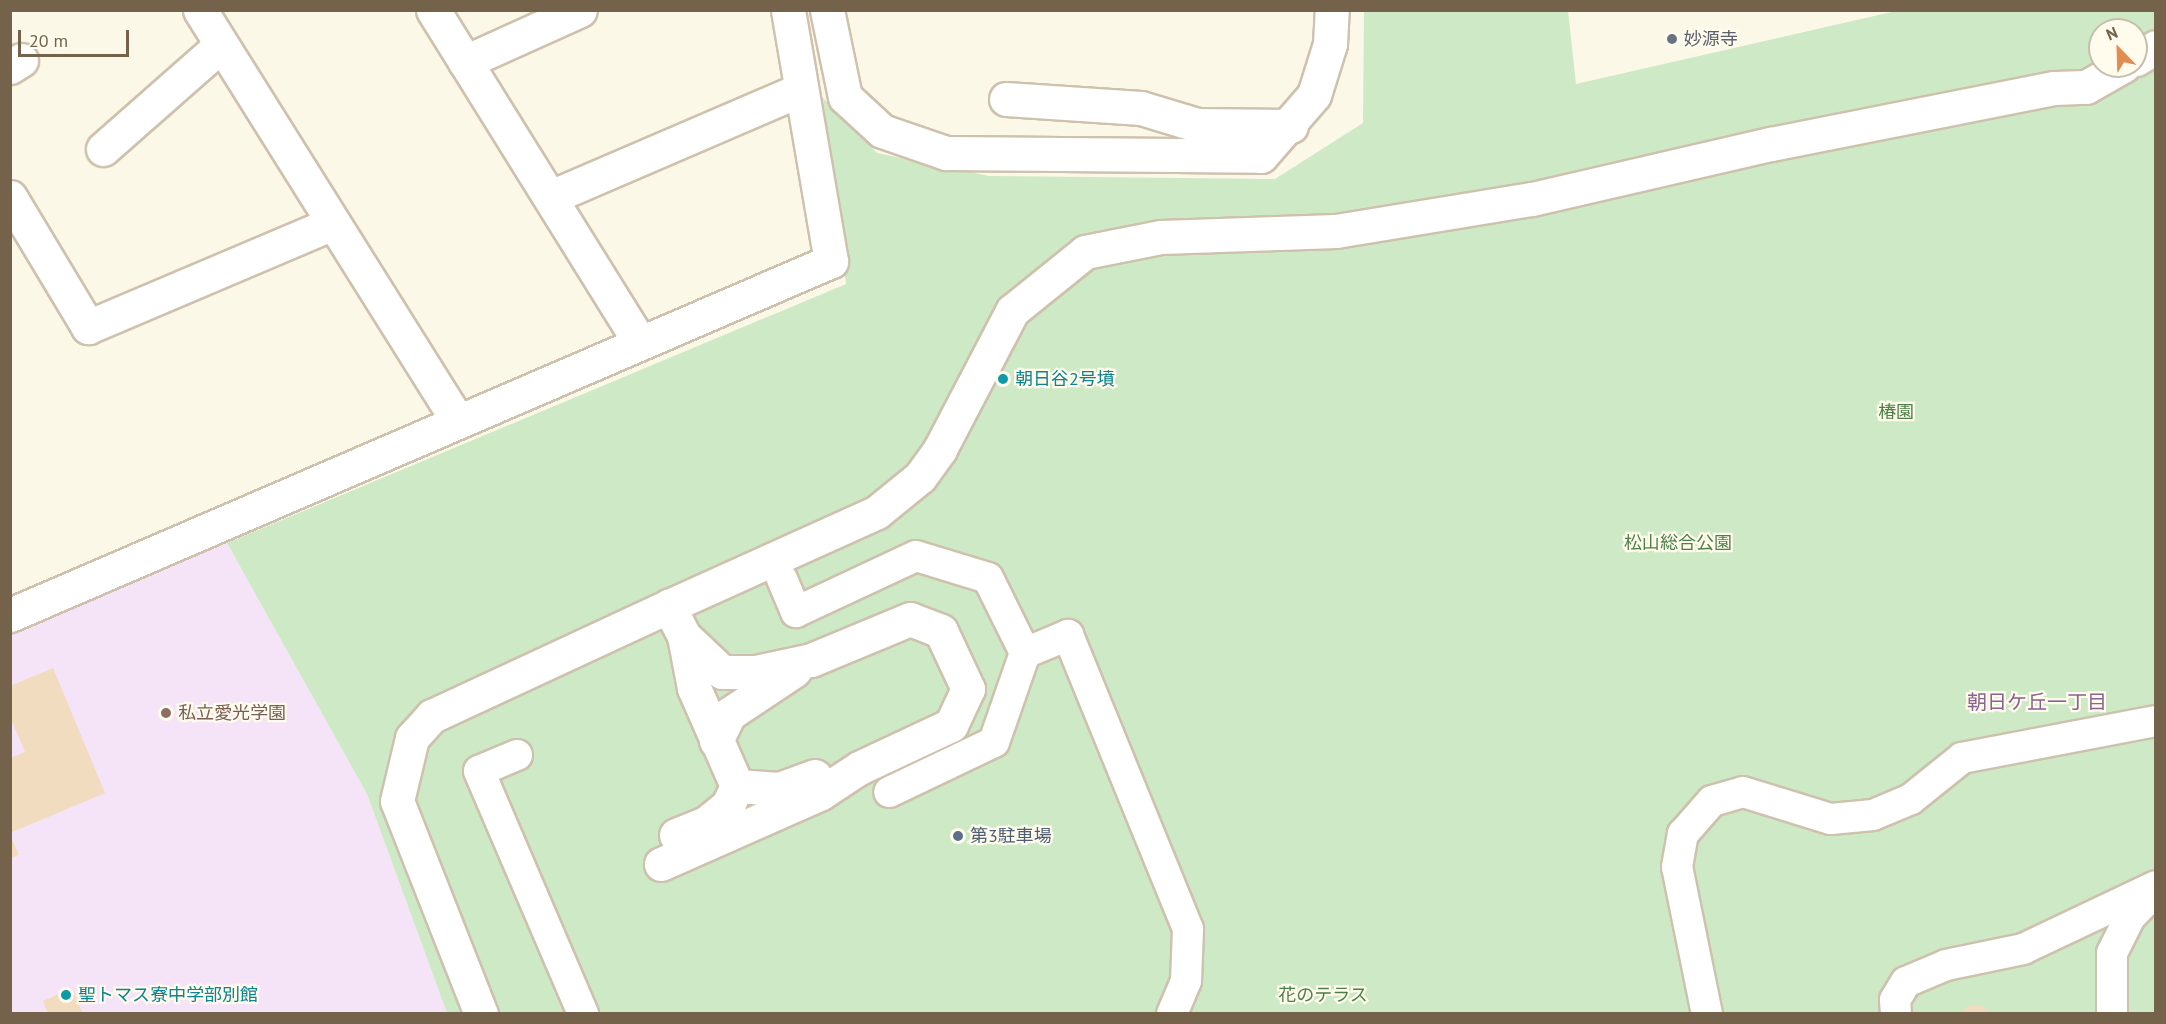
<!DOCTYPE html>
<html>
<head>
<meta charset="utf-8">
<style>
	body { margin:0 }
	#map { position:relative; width:2166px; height:1024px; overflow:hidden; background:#fcf8e7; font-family:"PT Sans","Noto Sans JP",sans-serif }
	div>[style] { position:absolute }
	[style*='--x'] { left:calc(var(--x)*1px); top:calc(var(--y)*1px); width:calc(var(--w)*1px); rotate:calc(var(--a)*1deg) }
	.education>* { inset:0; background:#f5e3f8 }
	.green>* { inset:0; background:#cde9c5 }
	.building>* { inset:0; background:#f1dcbf }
	.roads { filter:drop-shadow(2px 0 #cec1ad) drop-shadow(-2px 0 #cec1ad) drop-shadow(0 2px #cec1ad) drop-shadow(0 -2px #cec1ad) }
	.pedestrian>* { height:30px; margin:-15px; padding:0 15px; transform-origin:15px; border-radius:15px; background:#fff }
	.minor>* { height:33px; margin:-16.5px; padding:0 16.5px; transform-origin:16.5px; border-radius:16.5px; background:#fff }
	.tertiary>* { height:33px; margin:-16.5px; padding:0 16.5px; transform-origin:16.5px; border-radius:16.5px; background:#fff }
	.dots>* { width:16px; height:16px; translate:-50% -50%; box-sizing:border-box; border:3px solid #fffbed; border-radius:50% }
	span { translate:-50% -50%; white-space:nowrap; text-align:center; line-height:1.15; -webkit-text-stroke:4.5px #fffbed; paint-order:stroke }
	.worship-label { font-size:18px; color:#5b616d }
	.left { translate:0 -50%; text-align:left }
	.culture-label { font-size:18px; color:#0d838f }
	.park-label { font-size:18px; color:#4d8046 }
	.education-label { font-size:18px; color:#785e54 }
	.service-label { font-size:18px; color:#4e5e75 }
	.neighbourhood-label { font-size:20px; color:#8b6391 }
	.frame { position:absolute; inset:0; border:12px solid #75624b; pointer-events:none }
	.north { position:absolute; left:2088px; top:18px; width:60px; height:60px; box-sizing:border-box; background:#fffbed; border:2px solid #c8beac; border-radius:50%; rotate:337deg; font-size:16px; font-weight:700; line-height:24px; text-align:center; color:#75624b }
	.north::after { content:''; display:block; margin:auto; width:21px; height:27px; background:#e38c4f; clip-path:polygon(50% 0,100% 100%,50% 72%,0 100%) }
	.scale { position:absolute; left:18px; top:30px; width:111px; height:27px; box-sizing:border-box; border:3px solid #75624b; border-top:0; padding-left:8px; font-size:18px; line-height:21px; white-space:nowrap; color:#75624b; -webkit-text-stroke:4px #fffbed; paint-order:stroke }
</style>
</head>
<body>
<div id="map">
	<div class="education">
		<i style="clip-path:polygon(227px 543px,367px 794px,447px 1013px,11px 1014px,11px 633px)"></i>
	</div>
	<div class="green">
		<i style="clip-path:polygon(evenodd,1364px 11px,1568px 11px,1576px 84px,1896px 11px,2155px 11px,2155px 1013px,447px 1013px,367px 794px,227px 543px,846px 284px,823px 98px,877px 153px,989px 176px,1275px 179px,1363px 123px,1364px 11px,2100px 30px,2136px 30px,2136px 66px,2100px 66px,2100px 30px)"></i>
	</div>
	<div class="building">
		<i style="clip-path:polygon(53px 668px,105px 793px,10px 833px,10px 758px,25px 752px,10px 717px,10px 686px)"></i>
		<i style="clip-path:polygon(10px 835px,19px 855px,10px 858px)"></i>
		<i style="clip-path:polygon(72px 988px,83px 1014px,48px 1014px,43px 1001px)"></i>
		<i style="clip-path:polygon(1971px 1005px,1982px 1006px,1991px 1014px,1958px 1014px)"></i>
	</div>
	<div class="roads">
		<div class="pedestrian">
			<i style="--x:782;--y:579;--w:36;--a:67"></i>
			<i style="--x:796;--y:612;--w:132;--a:-25"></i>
			<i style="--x:916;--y:556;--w:75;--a:17"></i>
			<i style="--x:988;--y:578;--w:84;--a:63.7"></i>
			<i style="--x:1025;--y:653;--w:94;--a:109.2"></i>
			<i style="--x:994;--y:742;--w:116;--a:154.5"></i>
			<i style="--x:1025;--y:653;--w:47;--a:-22.7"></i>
			<i style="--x:1068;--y:635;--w:318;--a:67.8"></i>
			<i style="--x:1188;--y:929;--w:52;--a:92.2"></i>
			<i style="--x:1186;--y:981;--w:36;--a:113"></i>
			<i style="--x:517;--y:755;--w:41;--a:157.2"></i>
			<i style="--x:479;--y:771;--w:264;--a:66.8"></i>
			<i style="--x:1707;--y:1014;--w:150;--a:-101.5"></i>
			<i style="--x:1677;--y:867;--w:34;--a:-80"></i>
			<i style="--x:1683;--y:834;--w:44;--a:-48.7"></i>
			<i style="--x:1712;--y:801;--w:32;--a:-16"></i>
			<i style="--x:1743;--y:792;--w:92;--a:17.1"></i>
			<i style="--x:1831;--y:819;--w:42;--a:-5.4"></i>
			<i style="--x:1873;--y:815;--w:41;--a:-22.8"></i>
			<i style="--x:1911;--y:799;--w:65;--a:-38.8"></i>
			<i style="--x:1962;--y:758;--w:197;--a:-10.8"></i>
			<i style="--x:1896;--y:1014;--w:14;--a:-94"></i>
			<i style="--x:1895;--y:1000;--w:21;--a:-59"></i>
			<i style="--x:1906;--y:982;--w:43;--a:-23"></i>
			<i style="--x:1946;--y:965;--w:79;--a:-11.7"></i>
			<i style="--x:2023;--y:949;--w:147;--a:-25.3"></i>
			<i style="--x:2112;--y:1014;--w:61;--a:-90"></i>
			<i style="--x:2112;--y:953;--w:40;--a:-63.4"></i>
			<i style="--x:2130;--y:917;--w:33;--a:-46"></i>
		</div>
		<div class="minor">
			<i style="--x:200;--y:10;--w:486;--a:57.9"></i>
			<i style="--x:433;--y:10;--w:392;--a:58.1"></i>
			<i style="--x:788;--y:10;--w:255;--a:80.3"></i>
			<i style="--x:827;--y:10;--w:89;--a:78.3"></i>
			<i style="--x:845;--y:97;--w:50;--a:42.6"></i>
			<i style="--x:882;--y:131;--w:68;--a:19"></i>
			<i style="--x:946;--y:153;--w:315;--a:0.5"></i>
			<i style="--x:1261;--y:156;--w:81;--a:-49"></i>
			<i style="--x:1314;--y:95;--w:53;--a:-72.6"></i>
			<i style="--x:1330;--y:44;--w:34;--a:-87"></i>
			<i style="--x:465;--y:62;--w:126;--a:-24.3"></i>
			<i style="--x:10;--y:67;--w:13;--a:-32"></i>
			<i style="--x:1006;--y:99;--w:135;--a:3.8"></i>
			<i style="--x:1141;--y:108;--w:59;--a:16.9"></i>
			<i style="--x:1197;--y:125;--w:94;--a:0.6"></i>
			<i style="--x:103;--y:149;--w:157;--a:-41.4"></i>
			<i style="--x:10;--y:197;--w:152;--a:59"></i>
			<i style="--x:88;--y:327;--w:264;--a:-23"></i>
			<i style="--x:551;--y:197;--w:271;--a:-23.3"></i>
			<i style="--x:684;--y:636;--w:53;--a:79.1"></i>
			<i style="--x:694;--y:688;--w:107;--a:66.3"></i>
			<i style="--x:737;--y:786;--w:42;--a:4.1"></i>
			<i style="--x:779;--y:789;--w:38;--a:-20"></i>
			<i style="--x:716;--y:741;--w:30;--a:-64"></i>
			<i style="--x:729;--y:714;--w:79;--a:-33.7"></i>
			<i style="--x:676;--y:835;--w:32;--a:-22"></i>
			<i style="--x:706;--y:823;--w:28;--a:-39"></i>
			<i style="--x:728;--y:805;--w:21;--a:-65"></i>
			<i style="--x:661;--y:864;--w:175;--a:-23.9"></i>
			<i style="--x:821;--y:793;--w:45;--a:-33.3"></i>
			<i style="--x:859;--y:768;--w:102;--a:-25.1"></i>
			<i style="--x:951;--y:725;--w:40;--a:-65"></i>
			<i style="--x:968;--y:689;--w:64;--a:-115"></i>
			<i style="--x:941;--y:631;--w:33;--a:-159"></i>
			<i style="--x:910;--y:619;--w:107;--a:157.5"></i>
			<i style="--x:811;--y:660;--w:56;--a:167.7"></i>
			<i style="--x:756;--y:672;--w:34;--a:180"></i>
			<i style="--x:722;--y:672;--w:52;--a:-136.5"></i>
			<i style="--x:481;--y:1014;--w:229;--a:-111.5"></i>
			<i style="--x:397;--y:801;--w:65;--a:-76.6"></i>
			<i style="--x:412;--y:738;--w:30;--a:-48"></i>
			<i style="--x:432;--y:716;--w:261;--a:-24.9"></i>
		</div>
		<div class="tertiary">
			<i style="--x:2136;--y:59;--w:23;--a:-31"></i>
			<i style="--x:10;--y:615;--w:894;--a:-23.32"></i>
			<i style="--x:684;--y:636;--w:34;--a:-117"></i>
			<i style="--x:669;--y:606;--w:228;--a:-24.3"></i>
			<i style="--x:877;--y:512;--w:55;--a:-39.1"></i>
			<i style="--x:920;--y:477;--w:34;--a:-54"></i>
			<i style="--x:940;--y:449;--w:156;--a:-62.4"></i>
			<i style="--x:1012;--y:311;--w:94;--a:-38.9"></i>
			<i style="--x:1085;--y:252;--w:77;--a:-11.2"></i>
			<i style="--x:1161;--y:237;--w:175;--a:-2"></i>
			<i style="--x:1336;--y:231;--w:199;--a:-9.3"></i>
			<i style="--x:1532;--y:199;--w:245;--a:-13"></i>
			<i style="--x:1771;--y:144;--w:288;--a:-11.2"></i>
			<i style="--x:2054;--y:88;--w:32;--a:-2"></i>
			<i style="--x:2086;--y:87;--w:43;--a:-29.6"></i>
		</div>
	</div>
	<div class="dots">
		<i style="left:1672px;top:39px;background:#6b7280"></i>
		<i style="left:1003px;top:379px;background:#0f9aa8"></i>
		<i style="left:166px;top:713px;background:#8d6e63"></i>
		<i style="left:958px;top:836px;background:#5c6f8a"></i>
		<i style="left:66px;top:995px;background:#0f9aa8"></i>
	</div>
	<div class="worship-label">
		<span class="left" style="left:1684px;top:39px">妙源寺</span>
	</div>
	<div class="culture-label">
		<span class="left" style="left:1015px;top:379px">朝日谷2号墳</span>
		<span class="left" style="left:78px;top:995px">聖トマス寮中学部別館</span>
	</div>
	<div class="park-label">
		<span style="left:1896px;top:412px">椿園</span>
		<span style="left:1678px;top:543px">松山総合公園</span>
		<span style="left:1323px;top:995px">花のテラス</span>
	</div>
	<div class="education-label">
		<span class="left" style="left:178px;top:713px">私立愛光学園</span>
	</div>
	<div class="service-label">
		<span class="left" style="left:970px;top:836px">第3駐車場</span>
	</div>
	<div class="neighbourhood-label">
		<span style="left:2037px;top:702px">朝日ケ丘一丁目</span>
	</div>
	<div class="frame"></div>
	<div class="north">N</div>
	<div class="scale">20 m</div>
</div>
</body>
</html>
